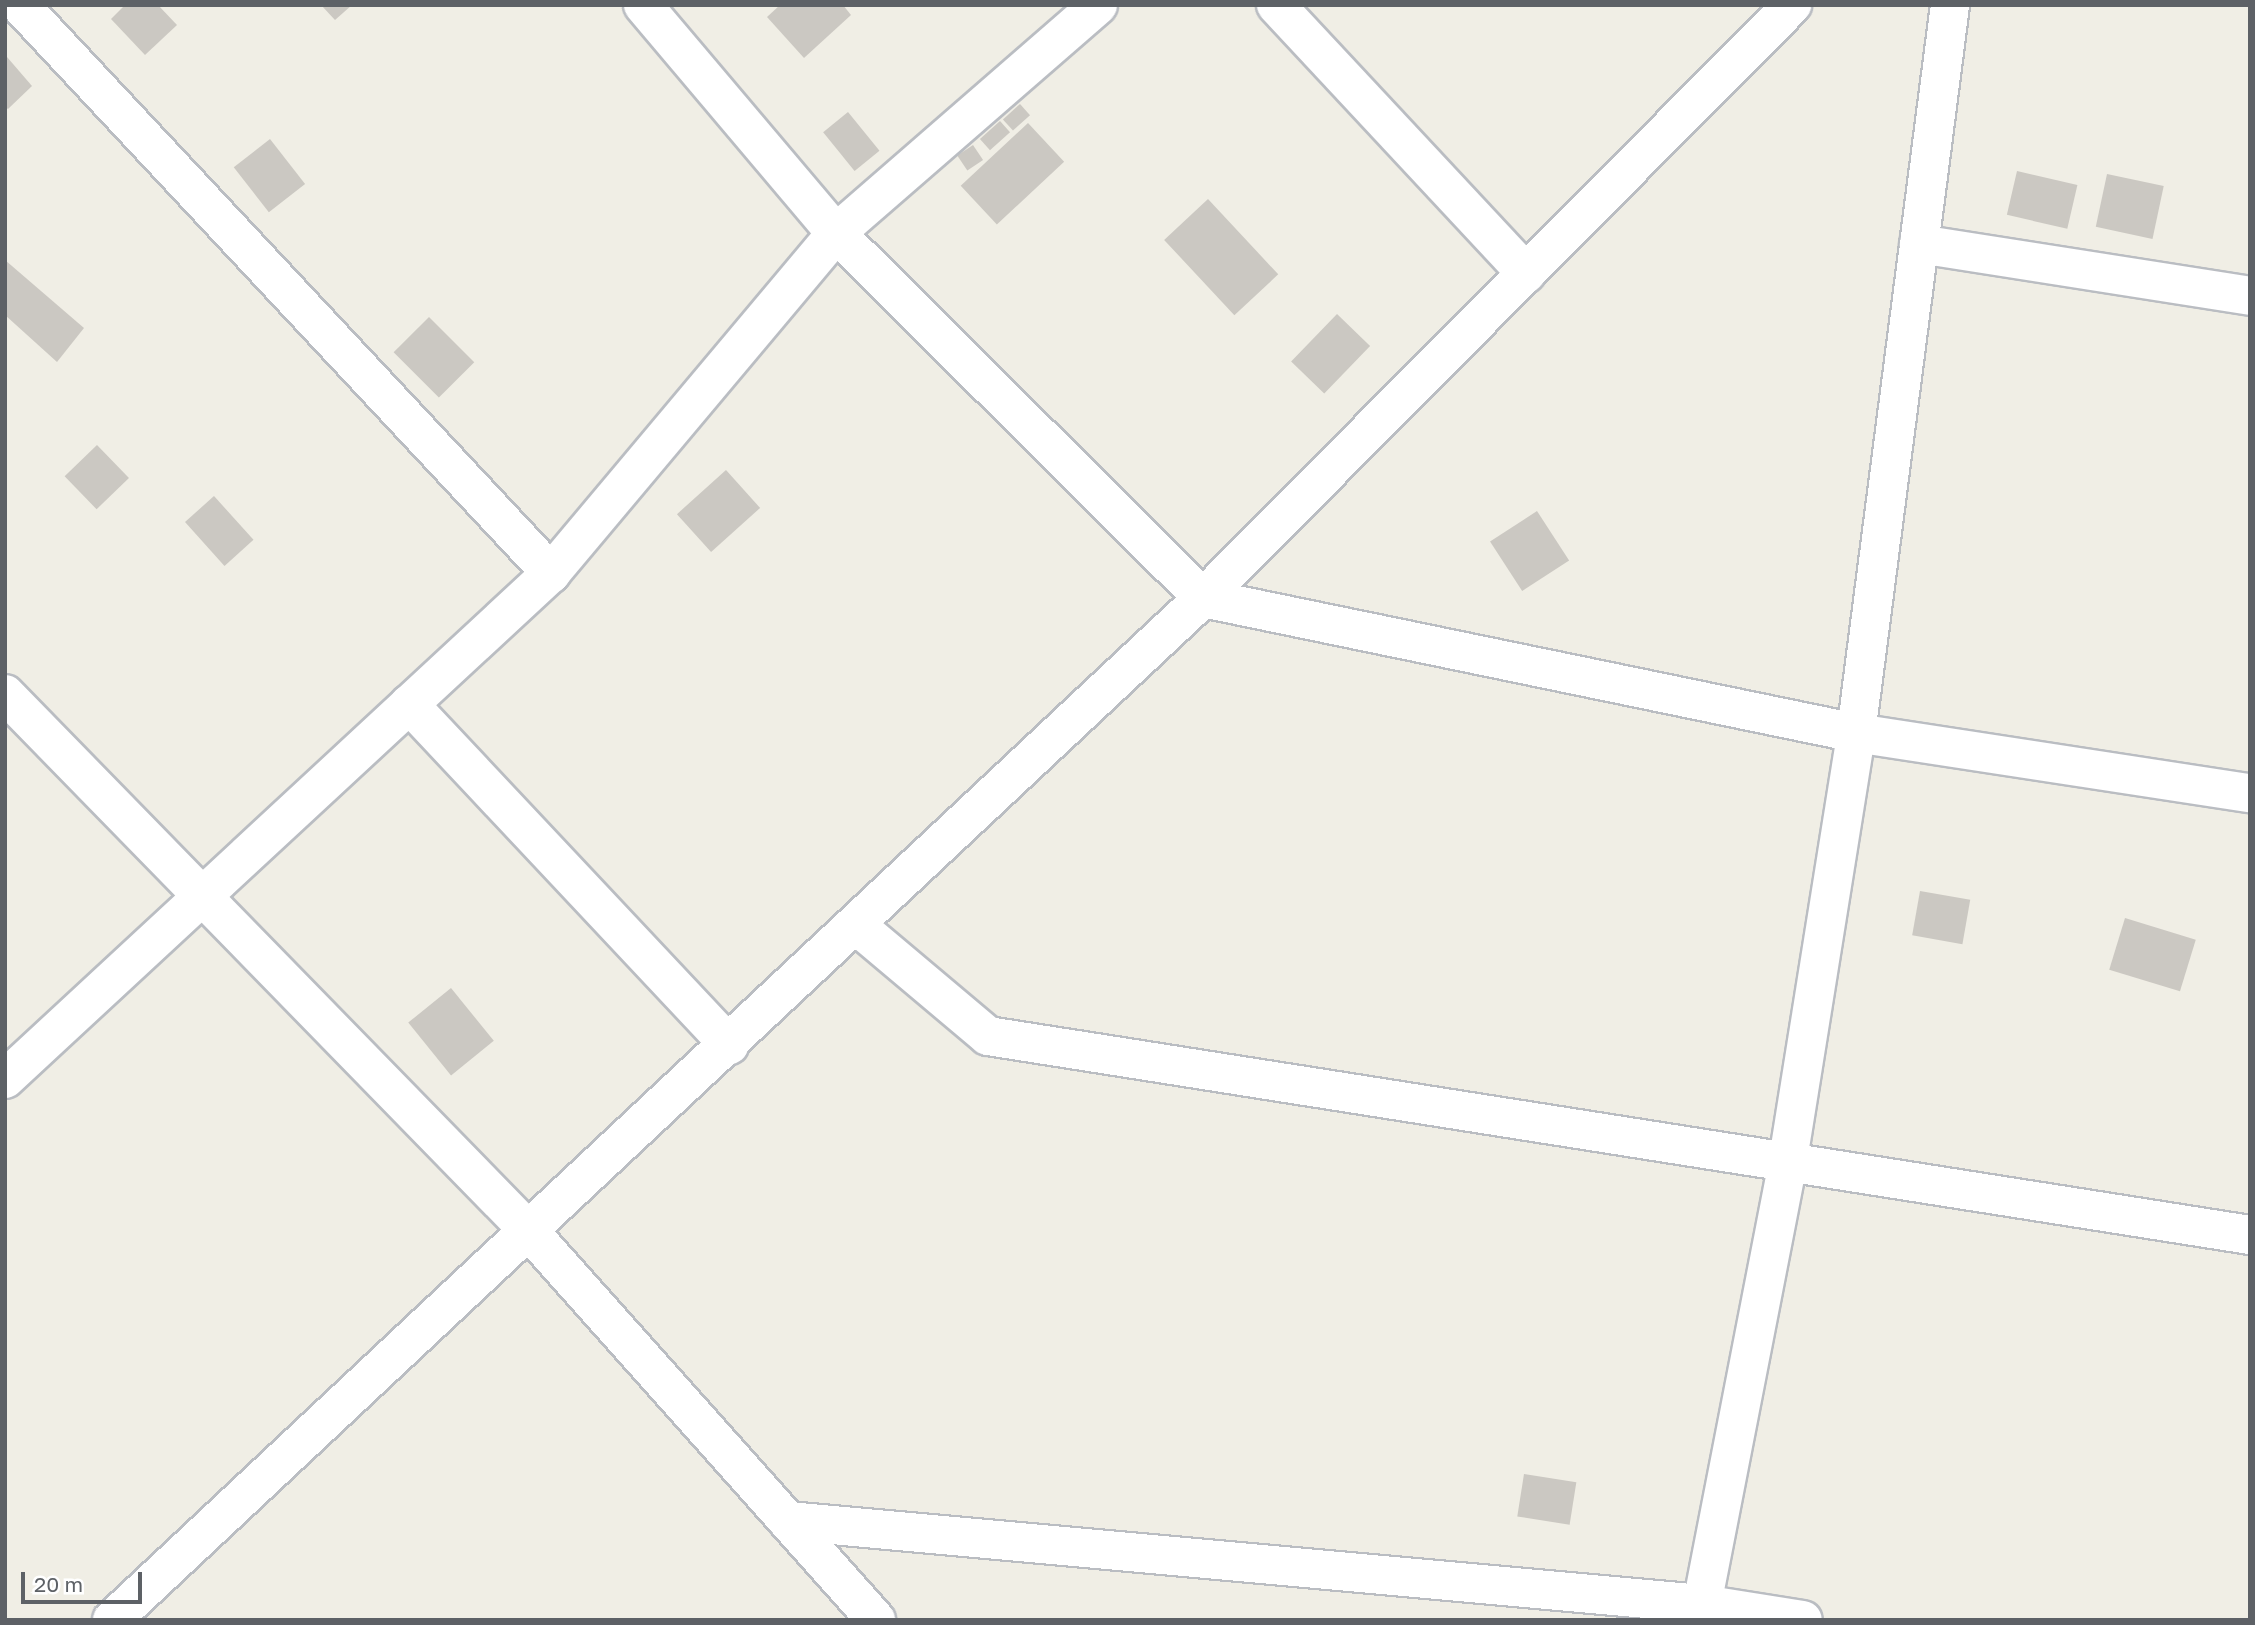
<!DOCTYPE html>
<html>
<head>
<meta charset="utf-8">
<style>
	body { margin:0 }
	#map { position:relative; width:2255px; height:1625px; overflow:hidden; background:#f0eee5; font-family:"Golos Text",sans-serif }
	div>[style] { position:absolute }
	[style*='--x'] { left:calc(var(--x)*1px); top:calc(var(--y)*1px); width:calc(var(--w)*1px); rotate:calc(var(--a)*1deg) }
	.building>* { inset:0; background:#cbc8c2; transform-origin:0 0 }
	.roads { filter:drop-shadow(2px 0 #babdc2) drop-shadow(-2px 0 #babdc2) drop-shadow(0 2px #babdc2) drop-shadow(0 -2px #babdc2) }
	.minor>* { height:38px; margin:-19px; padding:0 19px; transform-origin:19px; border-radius:19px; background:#fff }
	span { translate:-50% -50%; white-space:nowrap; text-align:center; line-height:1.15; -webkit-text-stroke:5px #fff; paint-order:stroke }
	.frame { position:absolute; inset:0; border:7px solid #5d6166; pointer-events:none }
	.scale { position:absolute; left:21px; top:1572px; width:121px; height:32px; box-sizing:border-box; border:4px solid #5d6166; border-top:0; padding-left:9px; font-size:21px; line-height:24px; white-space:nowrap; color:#5d6166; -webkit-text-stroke:5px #fff; paint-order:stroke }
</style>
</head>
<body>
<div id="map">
	<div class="building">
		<i style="clip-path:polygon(125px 5px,158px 5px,177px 25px,145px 55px,111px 19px)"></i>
		<i style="clip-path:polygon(321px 5px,352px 5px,335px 20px)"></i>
		<i style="clip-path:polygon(780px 5px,843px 5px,851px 15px,804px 58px,767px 17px)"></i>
		<i style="clip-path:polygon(7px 57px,32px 86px,8px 109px,5px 107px)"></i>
		<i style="left:1020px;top:104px;width:15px;height:23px;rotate:48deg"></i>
		<i style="left:848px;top:112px;width:50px;height:32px;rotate:51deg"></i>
		<i style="left:1000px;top:121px;width:15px;height:27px;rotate:48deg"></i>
		<i style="left:1028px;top:123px;width:53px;height:92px;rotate:47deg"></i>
		<i style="left:270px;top:139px;width:57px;height:46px;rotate:52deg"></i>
		<i style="left:973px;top:145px;width:18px;height:19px;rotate:56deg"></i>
		<i style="left:2017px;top:171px;width:62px;height:45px;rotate:13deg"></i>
		<i style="left:2107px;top:174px;width:58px;height:54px;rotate:12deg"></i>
		<i style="left:1208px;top:199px;width:103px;height:60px;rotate:47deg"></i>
		<i style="clip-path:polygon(5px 260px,84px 328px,57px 362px,5px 315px)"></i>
		<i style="left:1337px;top:314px;width:46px;height:66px;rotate:44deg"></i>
		<i style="left:429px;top:317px;width:64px;height:50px;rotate:45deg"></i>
		<i style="left:97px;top:445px;width:46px;height:45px;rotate:46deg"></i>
		<i style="left:726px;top:470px;width:51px;height:66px;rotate:48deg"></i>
		<i style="left:214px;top:496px;width:59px;height:39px;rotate:48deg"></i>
		<i style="left:1537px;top:511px;width:59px;height:56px;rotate:57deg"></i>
		<i style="left:1920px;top:891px;width:51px;height:45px;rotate:10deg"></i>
		<i style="left:2125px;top:918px;width:74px;height:54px;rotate:17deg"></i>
		<i style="left:451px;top:988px;width:68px;height:55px;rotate:51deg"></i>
		<i style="left:1524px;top:1474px;width:53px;height:43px;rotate:9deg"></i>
	</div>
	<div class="roads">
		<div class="minor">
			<i style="--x:20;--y:5;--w:778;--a:46.93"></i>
			<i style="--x:643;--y:5;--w:299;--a:49.8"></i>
			<i style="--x:836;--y:233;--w:518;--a:44.84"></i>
			<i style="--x:1203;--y:598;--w:667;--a:11.68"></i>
			<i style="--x:1856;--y:733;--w:399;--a:8.7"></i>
			<i style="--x:1276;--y:5;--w:367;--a:47"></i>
			<i style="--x:1919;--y:244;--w:335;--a:8.9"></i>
			<i style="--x:5;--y:694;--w:752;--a:45.7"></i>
			<i style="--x:530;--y:1232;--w:520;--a:48.27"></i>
			<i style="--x:409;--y:704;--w:468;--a:46.8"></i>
			<i style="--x:856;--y:925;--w:172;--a:40.1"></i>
			<i style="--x:988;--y:1036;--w:1278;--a:8.96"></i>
			<i style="--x:5;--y:1079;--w:744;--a:-42.82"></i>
			<i style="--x:551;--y:573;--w:444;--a:-50"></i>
			<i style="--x:836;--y:233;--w:347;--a:-41"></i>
			<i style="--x:788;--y:1521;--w:918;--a:5.19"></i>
			<i style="--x:1702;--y:1604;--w:102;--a:9"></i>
			<i style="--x:112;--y:1620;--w:1495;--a:-43.13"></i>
			<i style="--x:1203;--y:598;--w:836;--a:-45.19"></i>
			<i style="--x:1699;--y:1620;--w:462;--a:-79"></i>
			<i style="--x:1787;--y:1166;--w:438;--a:-80.9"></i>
			<i style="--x:1856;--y:733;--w:734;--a:-82.64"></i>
		</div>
	</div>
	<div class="frame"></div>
	<div class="scale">20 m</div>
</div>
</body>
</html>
